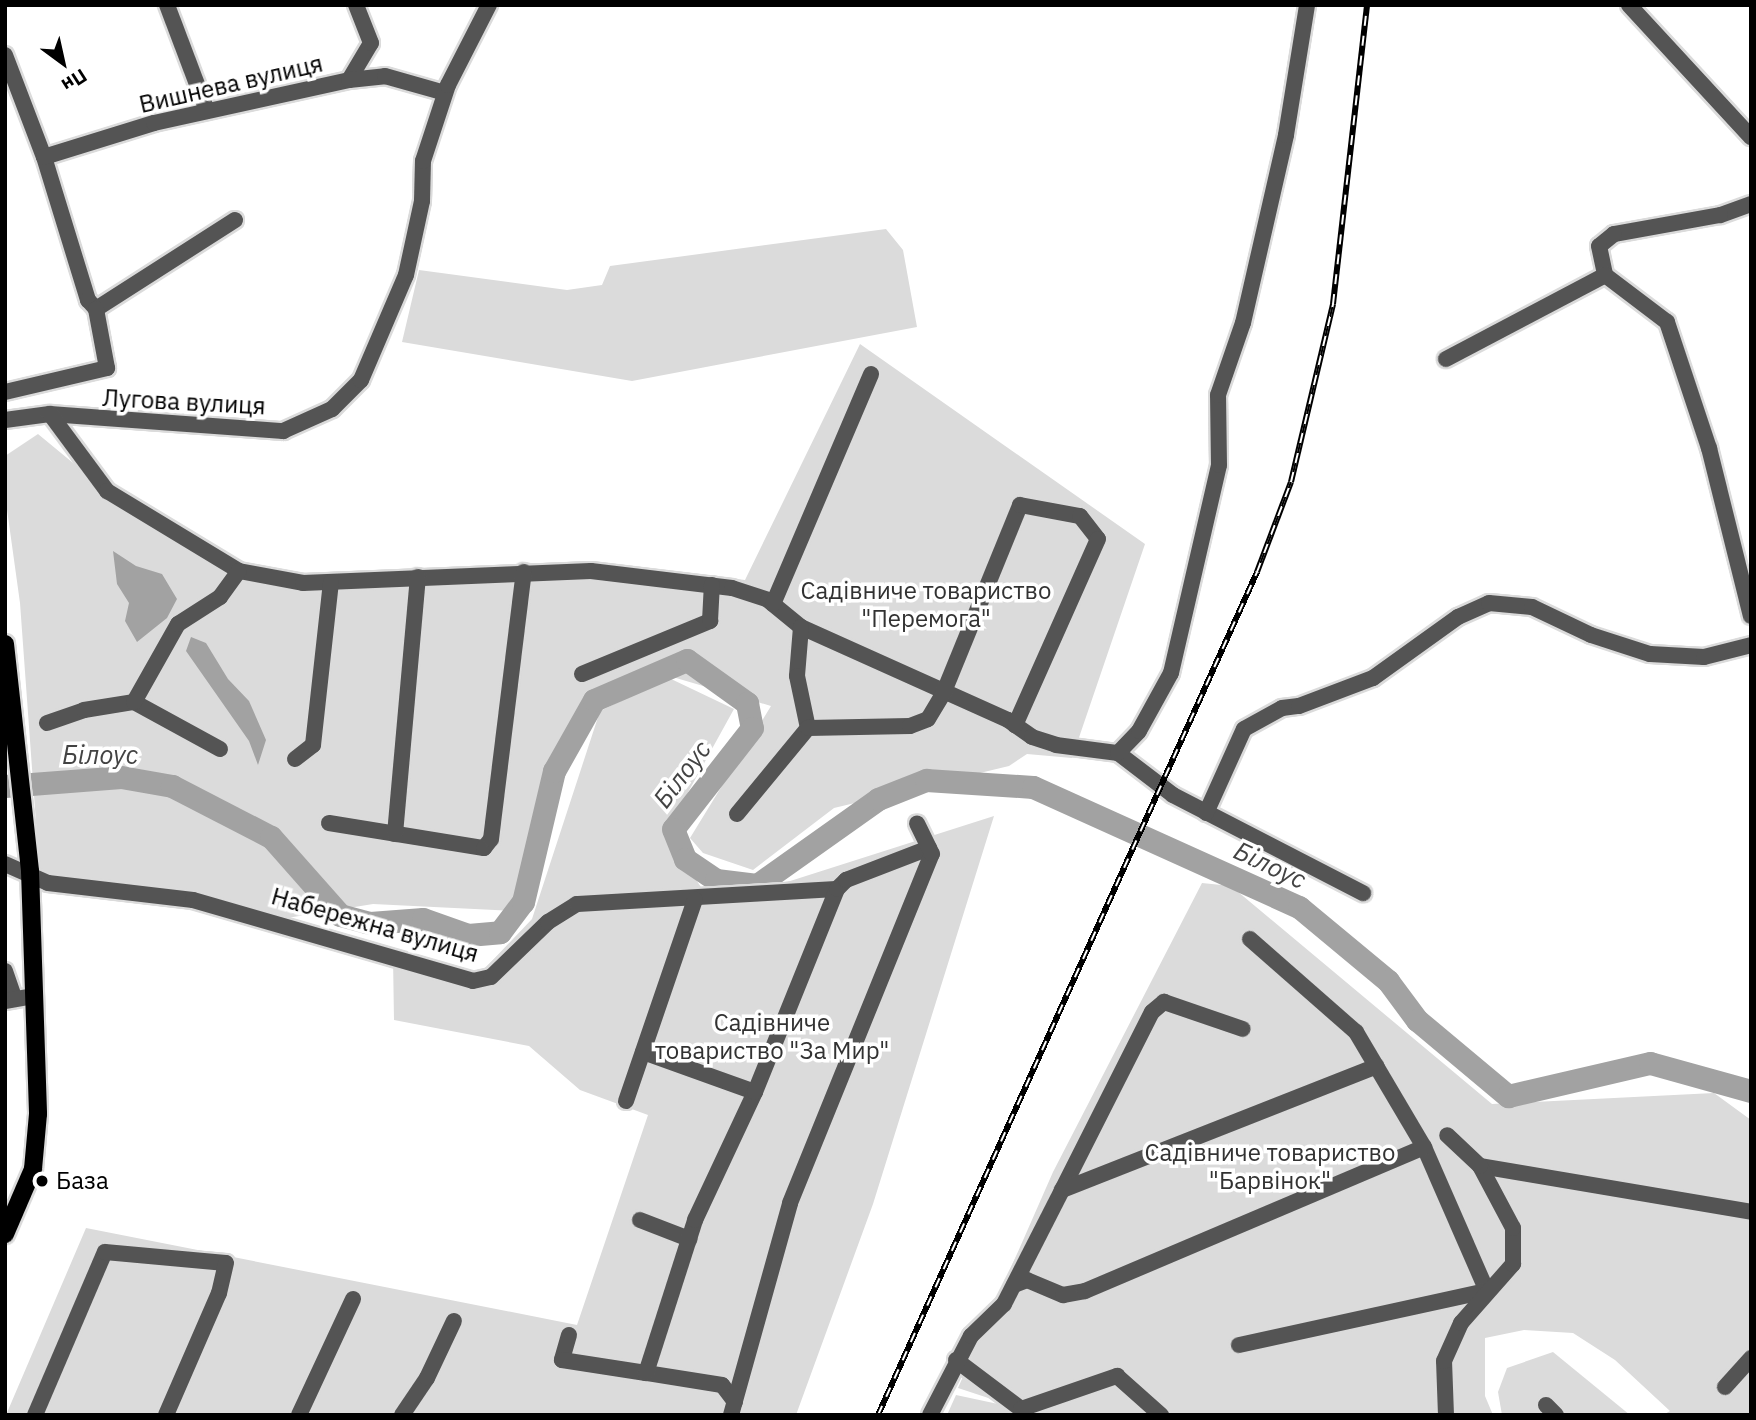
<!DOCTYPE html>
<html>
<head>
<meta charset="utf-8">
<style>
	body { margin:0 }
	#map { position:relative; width:1756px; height:1420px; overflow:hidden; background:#fff; font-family:"IBM Plex Sans",sans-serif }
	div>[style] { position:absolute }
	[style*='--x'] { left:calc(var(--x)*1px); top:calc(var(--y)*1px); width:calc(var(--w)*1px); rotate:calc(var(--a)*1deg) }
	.green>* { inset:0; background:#dbdbdb }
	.water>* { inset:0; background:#a2a2a2 }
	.river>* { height:23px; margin:-11.5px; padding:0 11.5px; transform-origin:11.5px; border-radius:11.5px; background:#a2a2a2 }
	.roads { filter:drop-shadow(2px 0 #dbdbdb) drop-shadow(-2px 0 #dbdbdb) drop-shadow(0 2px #dbdbdb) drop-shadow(0 -2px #dbdbdb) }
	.minor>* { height:16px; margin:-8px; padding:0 8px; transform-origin:8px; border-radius:8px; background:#545454 }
	.major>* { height:18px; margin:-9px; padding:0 9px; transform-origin:9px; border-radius:9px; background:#000 }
	.rail>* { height:6px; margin-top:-3px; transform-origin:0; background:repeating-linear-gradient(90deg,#fff 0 10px,#000 0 20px); box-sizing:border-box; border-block:2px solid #000 }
	.dots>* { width:19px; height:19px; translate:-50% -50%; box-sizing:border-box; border:4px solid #fff; border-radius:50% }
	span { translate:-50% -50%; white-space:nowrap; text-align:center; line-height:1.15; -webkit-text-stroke:7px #fff; paint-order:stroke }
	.street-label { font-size:24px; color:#000 }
	.park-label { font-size:24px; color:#323232 }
	.poi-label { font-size:24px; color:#000 }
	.left { translate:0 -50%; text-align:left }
	.water-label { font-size:26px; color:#434343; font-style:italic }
	.frame { position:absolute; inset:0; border:7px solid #000; pointer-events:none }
	.north { position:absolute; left:28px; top:28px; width:70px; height:70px; -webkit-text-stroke:5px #fff; paint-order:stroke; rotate:147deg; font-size:19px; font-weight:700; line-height:28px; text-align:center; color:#000 }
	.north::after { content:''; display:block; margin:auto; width:24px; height:32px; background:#000; clip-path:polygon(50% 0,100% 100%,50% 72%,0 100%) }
</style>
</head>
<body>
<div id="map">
	<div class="green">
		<i style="clip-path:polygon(886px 229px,903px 250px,917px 327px,632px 381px,402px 342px,419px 270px,567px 290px,602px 285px,610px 266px)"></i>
		<i style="clip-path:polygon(860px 344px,1145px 544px,1072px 758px,1027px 754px,1009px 766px,834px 808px,753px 870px,703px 853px,690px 838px,771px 706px,649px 670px,602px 691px,574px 717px,514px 911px,373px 904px,287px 918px,160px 888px,40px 878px,20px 603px,5px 495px,5px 456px,38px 434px,107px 491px,270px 582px,595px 562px,745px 580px)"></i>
		<i style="clip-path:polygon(669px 678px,734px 709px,665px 834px,701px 887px,759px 891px,994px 816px,873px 1204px,796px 1415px,6px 1415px,86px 1228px,577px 1325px,648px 1115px,580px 1090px,529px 1046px,394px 1020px,393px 957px,473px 981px,532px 919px,600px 711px)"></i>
		<i style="clip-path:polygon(1202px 883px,1231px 886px,1492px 1104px,1714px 1093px,1751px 1120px,1751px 1415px,1663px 1415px,1670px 1411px,1615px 1360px,1573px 1333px,1524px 1330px,1485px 1338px,1485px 1396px,1493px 1415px,947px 1415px,956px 1395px,1022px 1409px,958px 1388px,1053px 1172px)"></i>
		<i style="clip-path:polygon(1553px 1352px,1630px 1415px,1502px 1415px,1498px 1392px,1507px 1368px)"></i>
	</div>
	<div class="water">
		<i style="clip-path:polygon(113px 551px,136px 566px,162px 574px,177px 599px,167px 618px,137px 642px,125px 621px,129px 603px,117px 584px)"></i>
		<i style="clip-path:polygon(191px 637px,206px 643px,228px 679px,249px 701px,266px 740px,258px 765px,249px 741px,186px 651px)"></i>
	</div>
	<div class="river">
		<i style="--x:5;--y:786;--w:116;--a:-4.4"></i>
		<i style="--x:121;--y:777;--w:52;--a:10"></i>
		<i style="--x:172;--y:786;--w:111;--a:27.3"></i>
		<i style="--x:271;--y:837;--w:104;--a:48.5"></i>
		<i style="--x:340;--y:915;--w:31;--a:15"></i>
		<i style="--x:370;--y:923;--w:53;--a:-4.3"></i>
		<i style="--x:423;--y:919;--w:48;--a:19.6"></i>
		<i style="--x:468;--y:935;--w:32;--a:-5"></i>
		<i style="--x:500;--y:932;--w:38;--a:-53"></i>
		<i style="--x:523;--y:902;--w:135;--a:-76.7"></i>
		<i style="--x:554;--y:771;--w:81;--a:-60.6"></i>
		<i style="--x:594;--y:700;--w:101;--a:-23.3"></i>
		<i style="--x:687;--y:660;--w:74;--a:35.6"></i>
		<i style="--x:747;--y:703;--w:25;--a:79"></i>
		<i style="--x:752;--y:728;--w:128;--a:128"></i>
		<i style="--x:673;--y:829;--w:32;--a:68"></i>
		<i style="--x:685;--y:859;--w:37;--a:34"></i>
		<i style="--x:716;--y:880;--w:41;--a:7"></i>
		<i style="--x:757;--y:885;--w:148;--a:-35.4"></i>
		<i style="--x:878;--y:799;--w:52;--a:-21.6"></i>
		<i style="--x:926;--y:780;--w:107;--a:3.7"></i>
		<i style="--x:1033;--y:787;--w:292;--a:24.3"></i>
		<i style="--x:1299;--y:907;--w:116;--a:39.7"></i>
		<i style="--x:1388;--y:981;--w:49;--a:53.4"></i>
		<i style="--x:1417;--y:1020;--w:119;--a:39.9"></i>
		<i style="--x:1508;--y:1096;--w:146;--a:-13.1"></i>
		<i style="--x:1650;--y:1063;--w:105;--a:15.5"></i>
	</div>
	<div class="roads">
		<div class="minor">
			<i style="--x:167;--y:5;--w:113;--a:69.3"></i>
			<i style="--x:1629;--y:5;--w:180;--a:47.3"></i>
			<i style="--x:5;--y:55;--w:109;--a:69.1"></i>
			<i style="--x:44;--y:157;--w:150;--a:72.9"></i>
			<i style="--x:88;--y:300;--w:12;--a:48"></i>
			<i style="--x:96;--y:309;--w:165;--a:-32.6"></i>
			<i style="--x:349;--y:80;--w:43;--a:-59.3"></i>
			<i style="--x:371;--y:43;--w:41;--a:-111.5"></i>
			<i style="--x:44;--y:157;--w:115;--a:-17.2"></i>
			<i style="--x:154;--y:123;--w:200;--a:-12.4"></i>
			<i style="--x:349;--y:80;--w:36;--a:-6"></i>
			<i style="--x:385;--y:76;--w:62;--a:15.8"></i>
			<i style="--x:1751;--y:204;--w:33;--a:160"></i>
			<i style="--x:1720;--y:215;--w:108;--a:169.8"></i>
			<i style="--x:1614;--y:234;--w:19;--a:141"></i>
			<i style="--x:1599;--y:246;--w:30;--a:78"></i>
			<i style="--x:1605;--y:275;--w:78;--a:37.2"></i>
			<i style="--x:1667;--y:322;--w:133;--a:71.6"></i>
			<i style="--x:1709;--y:448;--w:173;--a:76"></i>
			<i style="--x:1446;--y:359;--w:180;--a:-27.8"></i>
			<i style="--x:5;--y:392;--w:105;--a:-13.2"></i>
			<i style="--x:107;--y:368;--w:60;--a:-100.6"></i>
			<i style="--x:50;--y:414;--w:234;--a:4.2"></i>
			<i style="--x:283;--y:431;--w:54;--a:-24.2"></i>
			<i style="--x:332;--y:409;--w:41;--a:-45"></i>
			<i style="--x:361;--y:380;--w:114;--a:-66.8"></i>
			<i style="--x:406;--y:275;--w:76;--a:-77.8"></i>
			<i style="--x:422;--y:201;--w:40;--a:-88.6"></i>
			<i style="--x:423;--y:161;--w:80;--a:-71.8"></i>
			<i style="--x:448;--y:85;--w:90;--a:-62.9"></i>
			<i style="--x:5;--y:420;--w:45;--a:-7.6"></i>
			<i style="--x:50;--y:414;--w:96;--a:53.5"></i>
			<i style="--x:107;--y:491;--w:154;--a:31.2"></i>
			<i style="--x:239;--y:571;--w:65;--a:10.6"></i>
			<i style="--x:303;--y:583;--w:288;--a:-2.4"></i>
			<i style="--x:591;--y:571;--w:142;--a:6.9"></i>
			<i style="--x:732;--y:588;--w:38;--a:18"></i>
			<i style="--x:768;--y:600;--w:43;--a:39.3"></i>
			<i style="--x:801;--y:627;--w:227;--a:24.2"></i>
			<i style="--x:1008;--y:720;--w:29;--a:35"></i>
			<i style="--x:1032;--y:737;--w:25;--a:18"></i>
			<i style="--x:1056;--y:745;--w:63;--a:7.4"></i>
			<i style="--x:1118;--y:753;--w:69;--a:37.4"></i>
			<i style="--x:1173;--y:795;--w:214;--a:27.3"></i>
			<i style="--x:773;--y:604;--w:250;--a:-66.9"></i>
			<i style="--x:801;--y:627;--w:49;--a:94.7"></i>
			<i style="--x:797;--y:676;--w:53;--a:78.1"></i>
			<i style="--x:582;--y:674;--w:139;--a:-22.5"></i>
			<i style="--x:710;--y:621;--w:36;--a:-87"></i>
			<i style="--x:134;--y:702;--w:98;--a:28.7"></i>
			<i style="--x:47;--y:723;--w:39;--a:-19"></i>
			<i style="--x:84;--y:710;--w:51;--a:-9.1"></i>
			<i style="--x:134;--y:702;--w:90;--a:-60.6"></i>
			<i style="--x:178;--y:624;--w:50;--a:-32.7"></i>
			<i style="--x:220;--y:597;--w:32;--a:-54"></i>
			<i style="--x:1118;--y:753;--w:30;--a:-46"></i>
			<i style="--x:1139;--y:731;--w:66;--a:-61.1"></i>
			<i style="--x:1171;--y:673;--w:213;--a:-77"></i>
			<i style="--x:1219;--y:465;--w:70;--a:-90.8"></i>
			<i style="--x:1218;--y:395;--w:76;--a:-70.9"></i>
			<i style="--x:1243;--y:323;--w:193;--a:-77.1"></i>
			<i style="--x:1286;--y:135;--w:132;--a:-80.8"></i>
			<i style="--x:295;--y:759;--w:23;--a:-38"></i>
			<i style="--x:313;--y:745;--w:164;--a:-83.7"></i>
			<i style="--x:1206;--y:813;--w:92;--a:-65.7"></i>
			<i style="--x:1244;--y:729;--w:43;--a:-28.9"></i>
			<i style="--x:1282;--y:708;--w:17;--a:-7"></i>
			<i style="--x:1299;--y:706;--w:79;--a:-20.7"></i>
			<i style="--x:1373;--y:678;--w:105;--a:-35.7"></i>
			<i style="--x:1458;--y:617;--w:34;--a:-24"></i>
			<i style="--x:1489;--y:603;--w:43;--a:5.3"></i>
			<i style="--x:1532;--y:607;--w:65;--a:25.4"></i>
			<i style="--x:1591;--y:635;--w:62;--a:17.9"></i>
			<i style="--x:1650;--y:654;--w:54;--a:3.2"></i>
			<i style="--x:1704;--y:657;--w:49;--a:-14.3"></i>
			<i style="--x:737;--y:814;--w:112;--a:-50.5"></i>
			<i style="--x:808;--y:728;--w:102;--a:-1.1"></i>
			<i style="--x:910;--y:726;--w:19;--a:-21"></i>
			<i style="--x:928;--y:719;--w:29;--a:-59"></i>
			<i style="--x:943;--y:694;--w:204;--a:-67.8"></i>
			<i style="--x:1020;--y:505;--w:61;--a:10.4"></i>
			<i style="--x:1080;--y:516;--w:29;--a:52"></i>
			<i style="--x:1098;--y:539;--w:204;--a:114"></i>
			<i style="--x:329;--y:823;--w:157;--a:9.2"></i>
			<i style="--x:484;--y:848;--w:11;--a:-52"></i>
			<i style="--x:491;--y:839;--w:269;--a:-83"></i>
			<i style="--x:395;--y:834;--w:258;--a:-84.9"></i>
			<i style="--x:5;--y:864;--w:47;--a:23.8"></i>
			<i style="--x:48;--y:883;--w:146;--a:6.7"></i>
			<i style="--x:193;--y:900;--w:291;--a:16.1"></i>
			<i style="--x:473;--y:981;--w:18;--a:-13"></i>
			<i style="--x:491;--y:977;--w:79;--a:-44"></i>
			<i style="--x:548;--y:922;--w:34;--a:-32"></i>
			<i style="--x:577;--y:904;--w:260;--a:-3.3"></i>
			<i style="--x:1250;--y:939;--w:141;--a:41.3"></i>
			<i style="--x:1356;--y:1032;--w:134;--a:59.4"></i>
			<i style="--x:1424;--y:1147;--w:157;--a:66.4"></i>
			<i style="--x:5;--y:971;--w:28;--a:71"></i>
			<i style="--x:5;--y:1001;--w:27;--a:-10"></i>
			<i style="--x:643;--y:1052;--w:119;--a:19.7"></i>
			<i style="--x:626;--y:1101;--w:213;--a:-71.1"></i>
			<i style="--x:1480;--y:1166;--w:275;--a:9.6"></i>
			<i style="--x:1062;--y:1190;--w:199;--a:-63.2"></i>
			<i style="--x:1152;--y:1012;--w:16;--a:-40"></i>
			<i style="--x:1164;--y:1002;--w:83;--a:18.9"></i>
			<i style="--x:640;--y:1220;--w:53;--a:21.2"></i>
			<i style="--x:1014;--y:1285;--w:14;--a:-21"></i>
			<i style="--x:1027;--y:1280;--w:39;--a:23"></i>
			<i style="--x:1063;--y:1295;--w:22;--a:-10"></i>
			<i style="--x:1085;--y:1291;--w:368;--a:-23"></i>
			<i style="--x:569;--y:1335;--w:26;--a:106"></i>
			<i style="--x:562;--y:1360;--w:85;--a:8.8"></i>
			<i style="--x:1239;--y:1345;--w:254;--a:-12.3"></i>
			<i style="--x:956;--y:1360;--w:81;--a:37"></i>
			<i style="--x:1021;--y:1409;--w:102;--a:-19"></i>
			<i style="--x:1117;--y:1376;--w:59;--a:41.6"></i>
			<i style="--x:1725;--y:1387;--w:39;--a:-48"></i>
			<i style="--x:735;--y:1402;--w:21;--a:-127"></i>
			<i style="--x:722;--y:1385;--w:77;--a:-171"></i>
			<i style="--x:646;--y:1373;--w:161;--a:-72.2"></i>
			<i style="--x:695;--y:1220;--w:141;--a:-64.9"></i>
			<i style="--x:755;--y:1092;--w:219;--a:-68"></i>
			<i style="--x:837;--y:889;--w:13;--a:-45"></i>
			<i style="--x:846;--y:880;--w:89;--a:-21.1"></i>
			<i style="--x:1546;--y:1405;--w:14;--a:45"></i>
			<i style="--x:35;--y:1415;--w:177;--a:-66.8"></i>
			<i style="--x:105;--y:1252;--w:121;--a:5.2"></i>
			<i style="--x:226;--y:1263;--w:31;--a:103"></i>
			<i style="--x:219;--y:1293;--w:133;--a:113.5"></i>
			<i style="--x:299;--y:1415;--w:128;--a:-65"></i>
			<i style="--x:402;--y:1415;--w:45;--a:-56"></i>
			<i style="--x:427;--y:1378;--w:63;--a:-64.7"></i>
			<i style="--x:731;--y:1415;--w:220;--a:-74.4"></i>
			<i style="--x:790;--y:1203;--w:377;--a:-67.9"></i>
			<i style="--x:932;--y:854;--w:34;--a:-116"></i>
			<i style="--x:930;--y:1415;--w:89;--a:-62.6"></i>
			<i style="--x:971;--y:1336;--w:46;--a:-44.1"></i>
			<i style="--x:1004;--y:1304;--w:128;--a:-63"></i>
			<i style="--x:1062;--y:1190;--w:338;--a:-21.5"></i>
			<i style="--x:1446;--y:1415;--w:54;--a:-92.1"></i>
			<i style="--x:1444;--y:1361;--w:42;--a:-65.9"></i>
			<i style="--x:1461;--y:1323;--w:79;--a:-48.6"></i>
			<i style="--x:1513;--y:1264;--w:36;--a:-90"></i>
			<i style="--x:1513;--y:1228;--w:70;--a:-118"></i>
			<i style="--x:1480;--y:1166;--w:45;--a:-136.8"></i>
		</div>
		<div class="major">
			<i style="--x:5;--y:644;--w:228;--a:83.7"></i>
			<i style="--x:30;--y:871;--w:243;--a:88.1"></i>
			<i style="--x:38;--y:1114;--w:55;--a:95.2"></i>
			<i style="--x:33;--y:1169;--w:71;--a:113.3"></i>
		</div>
	</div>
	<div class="rail">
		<i style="--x:878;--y:1415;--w:924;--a:-65.79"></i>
		<i style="--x:1257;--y:572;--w:96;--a:-69.3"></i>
		<i style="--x:1291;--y:482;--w:183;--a:-76.7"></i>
		<i style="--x:1333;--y:304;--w:301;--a:-83.5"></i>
	</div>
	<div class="dots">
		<i style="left:42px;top:1181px;background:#000"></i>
	</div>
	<div class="street-label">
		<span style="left:231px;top:84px;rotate:-13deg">Вишнева вулиця</span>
		<span style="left:184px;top:402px;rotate:3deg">Лугова вулиця</span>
		<span style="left:375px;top:925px;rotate:16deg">Набережна вулиця</span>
	</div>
	<div class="park-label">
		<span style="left:926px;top:605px">Садівниче товариство<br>"Перемога"</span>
		<span style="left:772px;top:1037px">Садівниче<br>товариство "За Мир"</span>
		<span style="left:1270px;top:1167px">Садівниче товариство<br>"Барвінок"</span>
	</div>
	<div class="poi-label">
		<span class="left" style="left:56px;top:1181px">База</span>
	</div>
	<div class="water-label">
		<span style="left:100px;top:755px">Білоус</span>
		<span style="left:682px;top:774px;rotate:-53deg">Білоус</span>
		<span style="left:1270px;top:865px;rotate:25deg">Білоус</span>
	</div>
	<div class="frame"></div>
	<div class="north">Пн</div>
</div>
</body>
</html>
